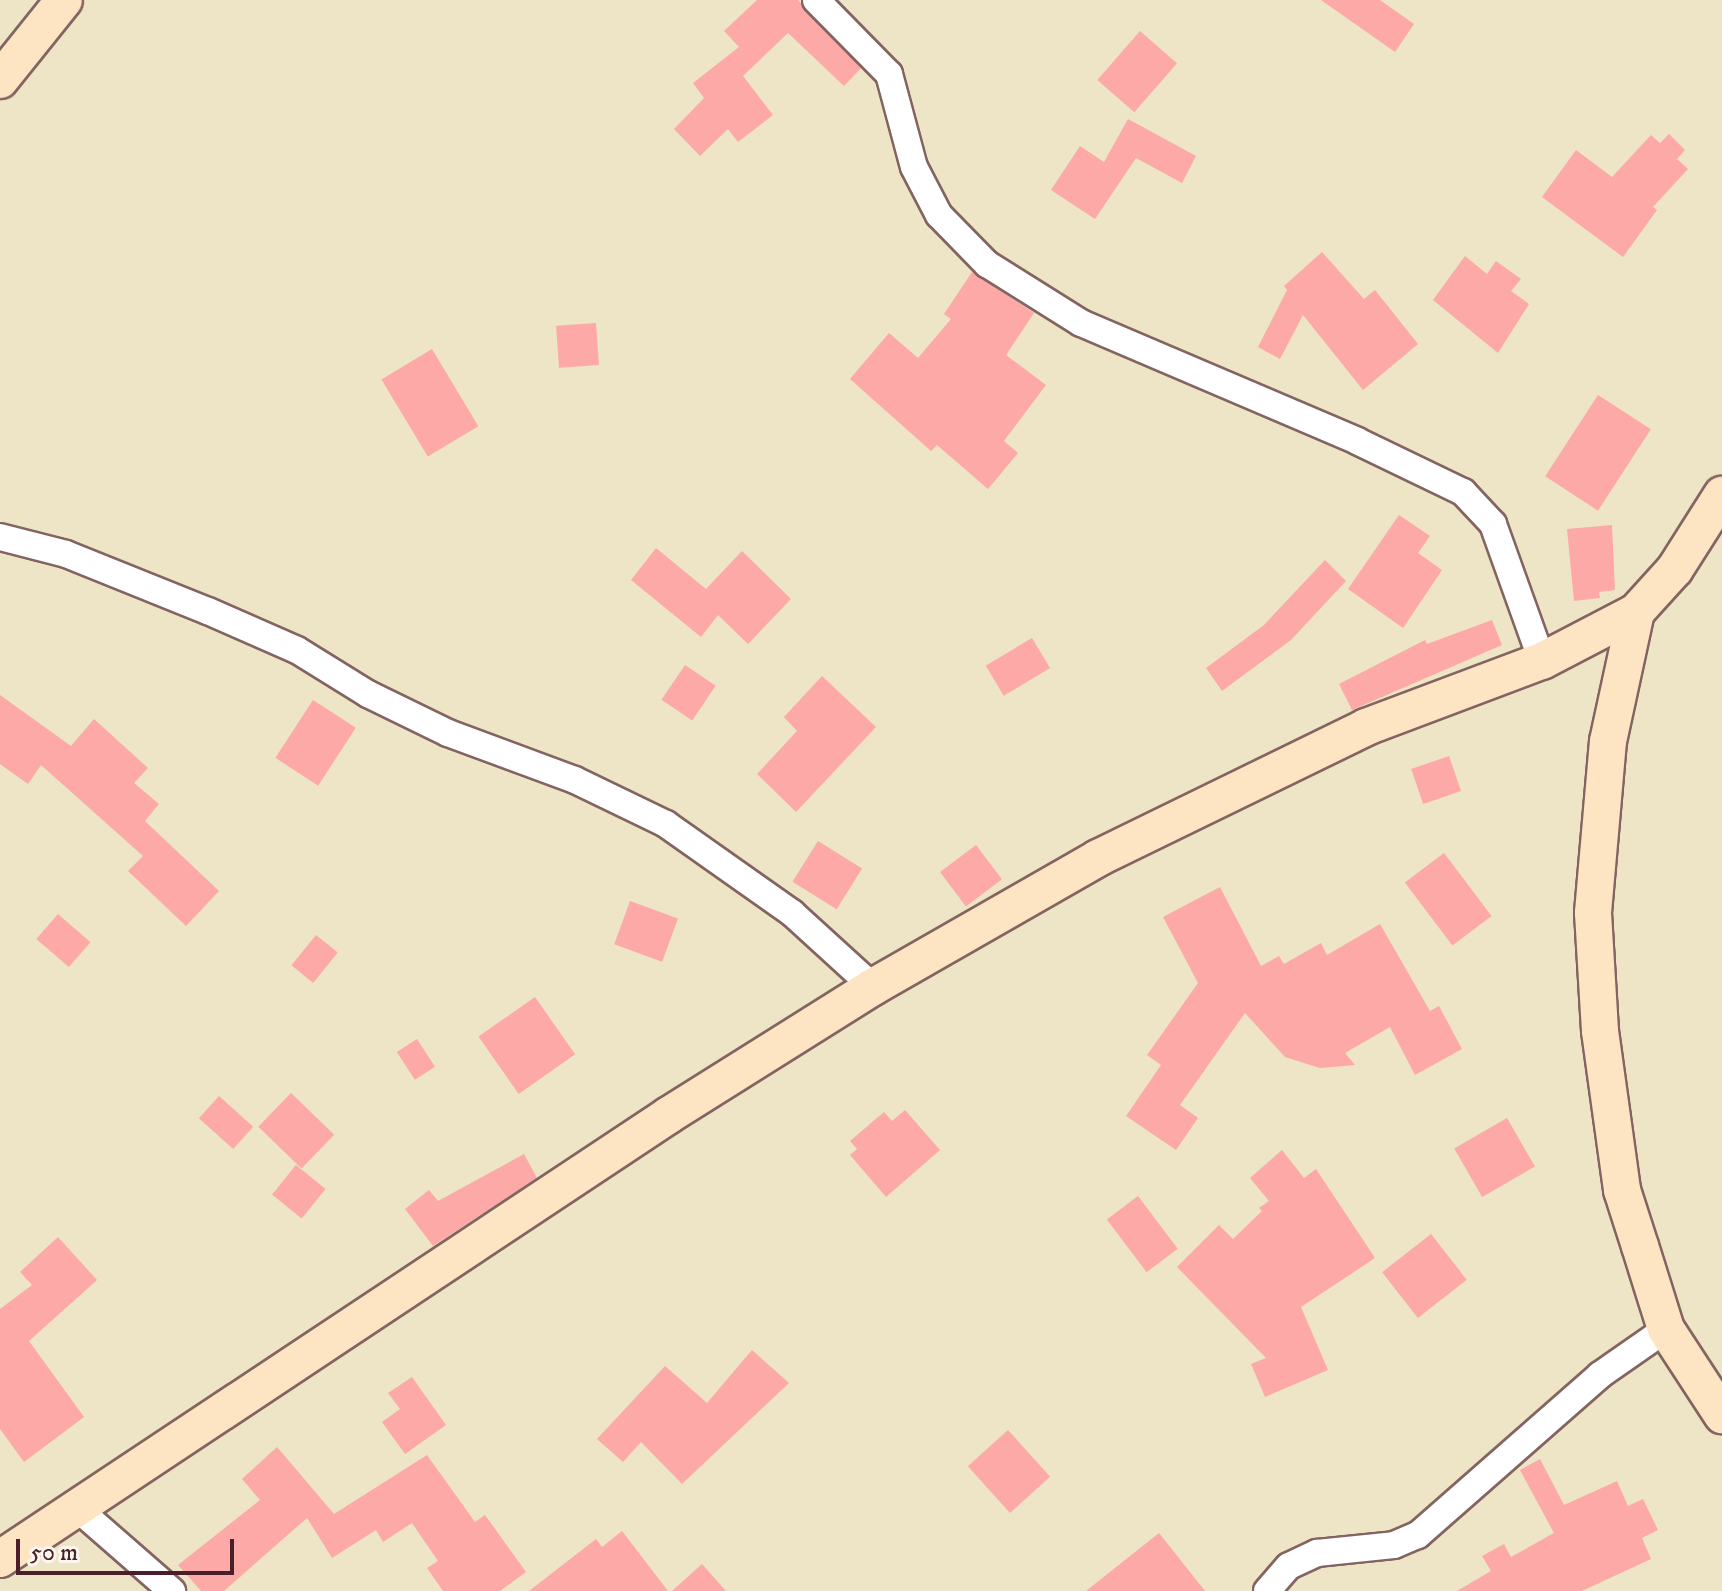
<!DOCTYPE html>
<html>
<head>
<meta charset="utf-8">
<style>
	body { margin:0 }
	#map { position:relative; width:1722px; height:1591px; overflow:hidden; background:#eee4c6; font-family:"IM FELL DW Pica",serif }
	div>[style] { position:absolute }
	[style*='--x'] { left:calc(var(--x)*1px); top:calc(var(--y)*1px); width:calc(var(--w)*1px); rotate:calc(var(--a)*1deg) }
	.building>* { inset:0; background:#fca9a7; transform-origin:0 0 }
	.roads { filter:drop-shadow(2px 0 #836461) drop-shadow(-2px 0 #836461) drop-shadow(0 2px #836461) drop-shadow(0 -2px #836461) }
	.street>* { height:26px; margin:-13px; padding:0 13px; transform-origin:13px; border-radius:13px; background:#fff }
	.secondary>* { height:36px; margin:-18px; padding:0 18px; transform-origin:18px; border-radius:18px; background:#fde5c4 }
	span { translate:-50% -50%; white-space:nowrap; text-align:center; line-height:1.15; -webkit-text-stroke:6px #fbf7ec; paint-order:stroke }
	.scale { position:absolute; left:16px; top:1539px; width:218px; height:36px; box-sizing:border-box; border:4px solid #4a1f2b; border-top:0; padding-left:10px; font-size:24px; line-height:28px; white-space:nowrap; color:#4a1f2b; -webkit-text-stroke:6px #fbf7ec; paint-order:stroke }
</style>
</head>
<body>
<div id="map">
	<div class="building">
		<i style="clip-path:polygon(757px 0,798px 0,861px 68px,844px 86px,788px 33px,743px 76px,773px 115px,738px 142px,728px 129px,700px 156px,674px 129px,704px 98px,693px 83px,739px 47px,724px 31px)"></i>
		<i style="clip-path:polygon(1321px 0,1380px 0,1414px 24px,1395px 52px)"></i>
		<i style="left:1140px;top:31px;width:49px;height:65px;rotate:41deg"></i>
		<i style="clip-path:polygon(1128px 119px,1196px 156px,1182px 183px,1136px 158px,1095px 219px,1051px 190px,1080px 146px,1104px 162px)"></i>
		<i style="clip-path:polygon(1669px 134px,1685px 150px,1677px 159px,1688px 169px,1653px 207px,1657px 210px,1623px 257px,1542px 197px,1576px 150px,1612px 177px,1651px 135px,1660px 143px)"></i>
		<i style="clip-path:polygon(1322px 252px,1364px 299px,1375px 290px,1418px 344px,1363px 390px,1303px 315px,1280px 359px,1258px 347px,1287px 290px,1284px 286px)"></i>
		<i style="clip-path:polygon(1465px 256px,1487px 274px,1496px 261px,1521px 279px,1511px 291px,1529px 304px,1498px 353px,1433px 300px)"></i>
		<i style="clip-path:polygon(972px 272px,1034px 313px,1006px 355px,1046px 385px,1004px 441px,1018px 453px,988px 489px,937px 445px,931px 451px,850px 379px,889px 333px,918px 358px,951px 319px,944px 314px)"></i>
		<i style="left:596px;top:323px;width:42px;height:40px;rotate:86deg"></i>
		<i style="left:432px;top:349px;width:90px;height:59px;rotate:59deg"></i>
		<i style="left:1598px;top:395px;width:63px;height:97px;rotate:33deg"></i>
		<i style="clip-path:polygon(1399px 515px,1430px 536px,1418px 553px,1442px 570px,1403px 628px,1348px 589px)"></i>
		<i style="clip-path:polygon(1612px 525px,1615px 590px,1599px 592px,1600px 598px,1574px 601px,1567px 529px)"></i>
		<i style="clip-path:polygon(656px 548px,706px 589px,742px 551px,791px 599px,748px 644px,718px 615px,701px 637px,631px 580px)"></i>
		<i style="clip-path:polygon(1325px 560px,1346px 581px,1291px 640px,1222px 691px,1206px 668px,1264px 625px)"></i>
		<i style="clip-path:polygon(1492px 620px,1502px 645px,1352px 710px,1339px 684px,1425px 640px,1427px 644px)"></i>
		<i style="left:1032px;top:638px;width:35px;height:54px;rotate:59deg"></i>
		<i style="left:685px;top:665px;width:37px;height:42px;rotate:34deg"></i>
		<i style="clip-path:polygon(822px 676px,876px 727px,796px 812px,757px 774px,797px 731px,784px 717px)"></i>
		<i style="clip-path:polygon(0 695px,71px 746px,94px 719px,148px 768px,134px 783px,159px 804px,145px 821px,219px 891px,186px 926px,128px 871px,143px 856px,41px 765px,28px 784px,0 764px)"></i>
		<i style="left:313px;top:700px;width:51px;height:69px;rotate:33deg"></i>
		<i style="left:1449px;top:756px;width:37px;height:40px;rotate:71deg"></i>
		<i style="left:818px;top:841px;width:52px;height:48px;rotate:32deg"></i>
		<i style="left:976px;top:845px;width:43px;height:45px;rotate:53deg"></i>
		<i style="left:1444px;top:853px;width:79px;height:49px;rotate:53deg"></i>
		<i style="clip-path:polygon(1220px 887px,1261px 966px,1279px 956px,1284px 964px,1321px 943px,1327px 955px,1380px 924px,1430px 1011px,1439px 1006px,1462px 1049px,1415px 1075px,1390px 1027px,1345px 1053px,1355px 1065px,1320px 1068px,1285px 1057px,1245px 1013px,1180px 1105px,1198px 1118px,1176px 1150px,1126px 1116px,1161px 1065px,1147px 1055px,1198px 983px,1163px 917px)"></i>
		<i style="left:630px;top:901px;width:51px;height:46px;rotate:20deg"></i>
		<i style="left:58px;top:914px;width:43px;height:33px;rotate:41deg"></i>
		<i style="left:316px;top:935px;width:28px;height:39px;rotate:39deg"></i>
		<i style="left:535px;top:997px;width:70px;height:69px;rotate:55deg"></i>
		<i style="left:417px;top:1039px;width:33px;height:24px;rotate:57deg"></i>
		<i style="left:291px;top:1093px;width:60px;height:47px;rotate:44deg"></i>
		<i style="left:219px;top:1096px;width:46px;height:30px;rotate:42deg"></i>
		<i style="clip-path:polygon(905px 1110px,940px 1150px,886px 1197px,850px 1155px,857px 1149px,850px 1141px,884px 1112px,892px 1121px)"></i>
		<i style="left:1507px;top:1118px;width:56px;height:61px;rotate:60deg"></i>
		<i style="clip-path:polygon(1282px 1150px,1304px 1178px,1316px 1169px,1375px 1258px,1301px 1307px,1328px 1370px,1265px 1397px,1251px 1364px,1266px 1358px,1177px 1267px,1219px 1225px,1233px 1239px,1262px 1211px,1259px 1208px,1269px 1201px,1250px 1178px)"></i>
		<i style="clip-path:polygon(524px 1154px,537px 1178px,433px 1246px,405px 1209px,429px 1190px,438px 1201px)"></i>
		<i style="left:296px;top:1165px;width:38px;height:38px;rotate:39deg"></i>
		<i style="left:1138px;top:1196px;width:66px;height:39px;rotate:53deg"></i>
		<i style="left:1431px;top:1234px;width:58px;height:62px;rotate:52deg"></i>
		<i style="clip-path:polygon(58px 1237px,97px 1280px,29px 1341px,84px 1417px,24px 1462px,0 1429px,0 1309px,32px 1285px,20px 1272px)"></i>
		<i style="clip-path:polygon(752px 1350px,789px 1383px,682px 1484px,641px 1442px,623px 1462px,597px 1439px,665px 1366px,707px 1403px)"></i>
		<i style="clip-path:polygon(412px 1377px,446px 1425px,405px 1454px,382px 1422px,400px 1409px,388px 1393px)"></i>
		<i style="left:1008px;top:1430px;width:63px;height:54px;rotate:48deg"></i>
		<i style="clip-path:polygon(277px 1447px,334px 1514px,427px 1455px,475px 1522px,485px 1515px,526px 1572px,500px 1591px,443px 1591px,427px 1568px,438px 1561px,412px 1523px,383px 1542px,376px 1530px,332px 1558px,307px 1518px,224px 1591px,201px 1591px,178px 1565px,260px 1500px,242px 1479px)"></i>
		<i style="clip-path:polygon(1540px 1459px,1564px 1505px,1617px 1481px,1628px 1506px,1643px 1499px,1658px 1530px,1642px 1538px,1651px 1559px,1582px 1591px,1457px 1591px,1491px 1571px,1482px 1556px,1504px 1544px,1511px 1557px,1554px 1533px,1520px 1470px)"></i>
		<i style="clip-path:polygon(622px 1531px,668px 1591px,529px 1591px,596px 1539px,602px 1547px)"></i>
		<i style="clip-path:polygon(1159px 1533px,1205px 1591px,1086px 1591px)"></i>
		<i style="clip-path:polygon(702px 1564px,726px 1591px,672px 1591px)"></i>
	</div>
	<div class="roads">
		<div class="street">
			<i style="--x:816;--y:0;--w:104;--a:45.4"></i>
			<i style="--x:889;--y:74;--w:96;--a:75"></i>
			<i style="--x:914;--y:167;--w:54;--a:62.5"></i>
			<i style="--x:939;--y:215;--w:69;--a:45.6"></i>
			<i style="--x:987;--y:264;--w:111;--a:32.1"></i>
			<i style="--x:1081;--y:323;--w:300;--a:23.1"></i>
			<i style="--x:1357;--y:441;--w:118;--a:25.7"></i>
			<i style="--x:1463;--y:492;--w:44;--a:46.8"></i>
			<i style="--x:1493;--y:524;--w:145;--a:70.3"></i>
			<i style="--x:0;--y:537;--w:68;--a:14.4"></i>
			<i style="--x:66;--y:554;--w:153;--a:21.9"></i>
			<i style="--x:208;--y:611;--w:97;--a:23.7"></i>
			<i style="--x:297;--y:650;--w:84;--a:31.8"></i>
			<i style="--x:368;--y:694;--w:89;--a:26"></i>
			<i style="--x:448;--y:733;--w:135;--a:20.3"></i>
			<i style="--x:575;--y:780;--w:101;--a:25.8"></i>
			<i style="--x:666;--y:824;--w:154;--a:35.2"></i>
			<i style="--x:792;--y:913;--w:110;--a:42.4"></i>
			<i style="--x:78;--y:1509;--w:125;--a:41.1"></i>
			<i style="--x:1267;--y:1591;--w:33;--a:-49"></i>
			<i style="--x:1289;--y:1566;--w:31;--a:-25"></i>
			<i style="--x:1317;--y:1553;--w:77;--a:-5.9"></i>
			<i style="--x:1394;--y:1545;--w:26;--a:-23"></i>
			<i style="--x:1418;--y:1535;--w:242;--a:-41.3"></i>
			<i style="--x:1600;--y:1375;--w:80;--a:-34.9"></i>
		</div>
		<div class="secondary">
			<i style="--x:0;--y:80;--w:102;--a:-51.3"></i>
			<i style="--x:1636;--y:612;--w:132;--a:102.2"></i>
			<i style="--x:1608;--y:741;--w:173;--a:95"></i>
			<i style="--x:1593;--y:913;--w:118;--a:86.6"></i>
			<i style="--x:1600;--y:1031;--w:161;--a:82.1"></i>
			<i style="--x:1622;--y:1190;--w:59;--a:72.2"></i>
			<i style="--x:1640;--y:1246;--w:87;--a:72.6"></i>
			<i style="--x:1666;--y:1329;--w:103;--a:56.9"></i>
			<i style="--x:0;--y:1559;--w:803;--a:-33.57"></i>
			<i style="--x:669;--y:1115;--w:241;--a:-32.1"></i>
			<i style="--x:873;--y:987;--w:259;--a:-29.8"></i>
			<i style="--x:1098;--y:858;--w:298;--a:-26"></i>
			<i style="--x:1366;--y:727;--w:188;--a:-20.6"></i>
			<i style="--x:1542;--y:661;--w:106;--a:-27.5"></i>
			<i style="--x:1636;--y:612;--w:58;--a:-47.8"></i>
			<i style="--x:1675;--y:569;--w:88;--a:-57.6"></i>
		</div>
	</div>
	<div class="scale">50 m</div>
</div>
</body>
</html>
